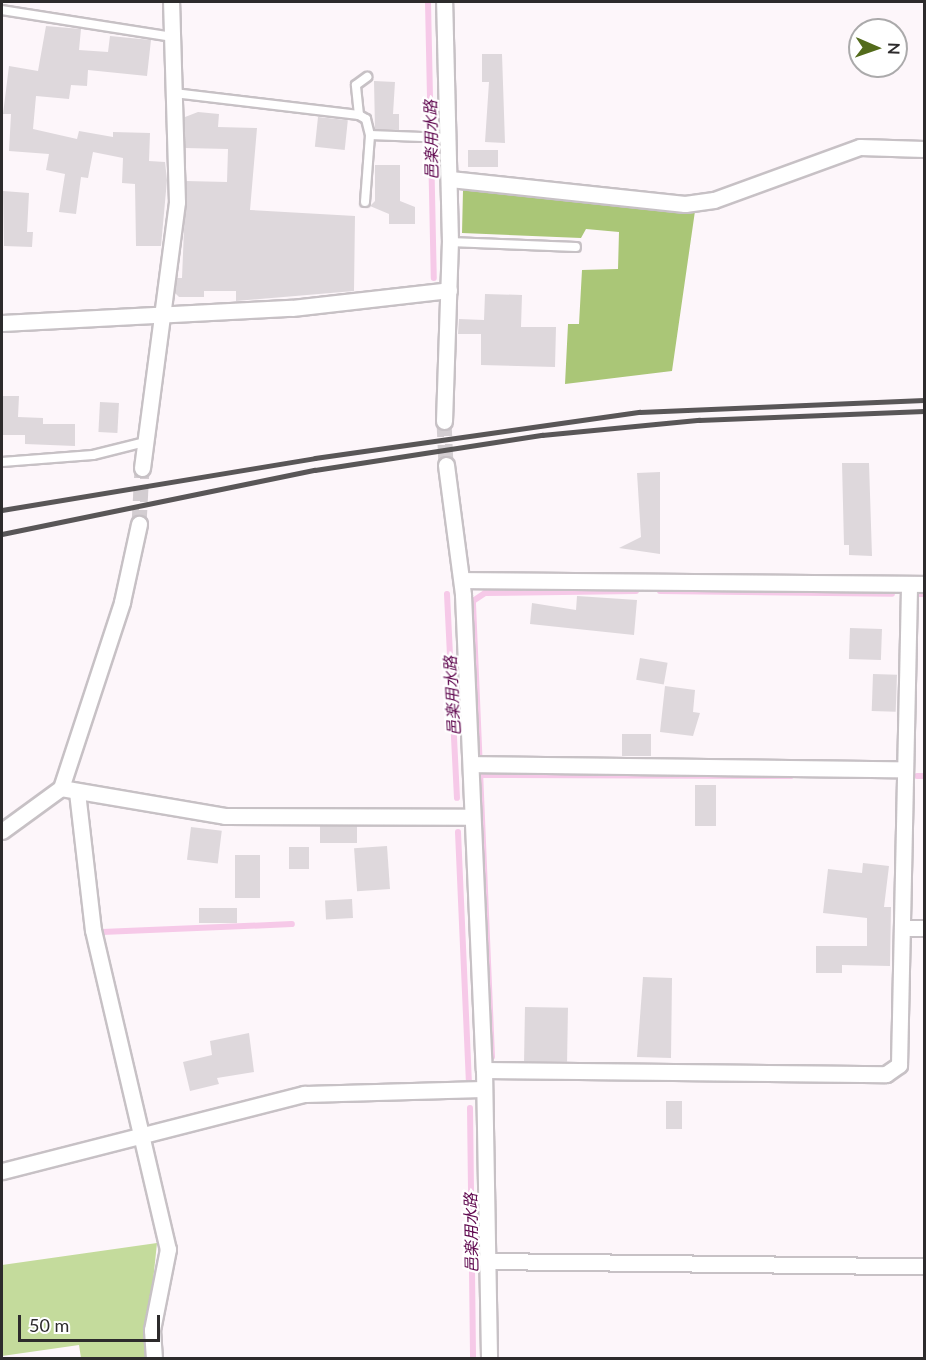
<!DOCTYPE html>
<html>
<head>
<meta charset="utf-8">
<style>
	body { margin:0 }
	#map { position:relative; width:926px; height:1360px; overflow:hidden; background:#fdf6fa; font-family:Lato,"Noto Sans JP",sans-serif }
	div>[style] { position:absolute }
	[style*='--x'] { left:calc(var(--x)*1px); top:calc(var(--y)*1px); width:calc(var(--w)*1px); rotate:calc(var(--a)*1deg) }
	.green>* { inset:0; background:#c4db9c }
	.forest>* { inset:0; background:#aac677 }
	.stream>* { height:6px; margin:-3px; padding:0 3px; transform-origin:3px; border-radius:3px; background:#f6c9e8 }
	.building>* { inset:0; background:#ded8dc; transform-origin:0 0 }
	.street-tunnel>* { height:15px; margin-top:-7.5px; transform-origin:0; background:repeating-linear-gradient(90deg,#d3cdd1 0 15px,transparent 0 23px) }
	.roads { filter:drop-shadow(2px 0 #c7c1c5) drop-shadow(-2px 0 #c7c1c5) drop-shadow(0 2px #c7c1c5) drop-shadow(0 -2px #c7c1c5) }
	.lane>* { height:8px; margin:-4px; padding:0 4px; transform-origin:4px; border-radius:4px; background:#fff }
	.street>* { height:15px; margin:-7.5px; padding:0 7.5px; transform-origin:7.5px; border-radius:7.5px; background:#fff }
	.rail>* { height:4.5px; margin:-2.25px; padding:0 2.25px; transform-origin:2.25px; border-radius:2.25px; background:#595657 }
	span { translate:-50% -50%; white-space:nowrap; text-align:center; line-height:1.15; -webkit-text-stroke:4.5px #fff; paint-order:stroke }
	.water-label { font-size:16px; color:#5f074e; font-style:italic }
	.frame { position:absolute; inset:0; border:3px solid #2d2b2c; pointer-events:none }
	.north { position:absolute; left:848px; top:18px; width:60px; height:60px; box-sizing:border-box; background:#fff; border:2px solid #abaaab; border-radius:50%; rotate:92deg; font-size:16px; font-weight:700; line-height:24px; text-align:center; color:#2d2b2c }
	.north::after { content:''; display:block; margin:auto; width:21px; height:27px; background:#536b1b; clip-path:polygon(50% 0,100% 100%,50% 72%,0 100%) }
	.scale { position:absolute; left:18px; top:1315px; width:142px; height:27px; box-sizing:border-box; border:3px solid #2d2b2c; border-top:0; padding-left:8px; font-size:18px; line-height:21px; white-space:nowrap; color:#2d2b2c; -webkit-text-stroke:4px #fff; paint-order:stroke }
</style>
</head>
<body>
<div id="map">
	<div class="green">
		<i style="clip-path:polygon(157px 1243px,145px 1358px,81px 1358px,79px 1345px,2px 1356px,2px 1265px)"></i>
	</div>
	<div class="forest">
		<i style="clip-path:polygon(463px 190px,695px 211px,672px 371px,565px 384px,568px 324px,579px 324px,582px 270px,618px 269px,619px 232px,586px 229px,581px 238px,462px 233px)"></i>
	</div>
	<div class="stream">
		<i style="--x:428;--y:2;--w:276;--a:88.8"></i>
		<i style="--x:660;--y:591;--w:232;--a:0.7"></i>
		<i style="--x:447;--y:594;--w:204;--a:87.2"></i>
		<i style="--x:919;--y:594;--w:5;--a:0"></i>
		<i style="--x:481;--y:775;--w:310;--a:0.2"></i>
		<i style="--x:917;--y:776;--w:7;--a:0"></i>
		<i style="--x:458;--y:832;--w:248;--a:87.5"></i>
		<i style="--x:102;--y:932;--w:190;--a:-2.4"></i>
		<i style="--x:492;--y:1057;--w:456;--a:-92.4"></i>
		<i style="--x:473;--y:601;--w:14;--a:-34"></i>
		<i style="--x:485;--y:593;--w:151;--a:-0.8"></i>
		<i style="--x:470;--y:1108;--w:250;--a:89.3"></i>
	</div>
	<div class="building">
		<i style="clip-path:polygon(46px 26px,81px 29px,79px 50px,108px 52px,110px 36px,151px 40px,147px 76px,88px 70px,87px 86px,71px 85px,69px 99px,36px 96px,33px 129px,77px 139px,79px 131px,113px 137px,113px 132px,150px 133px,149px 161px,165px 162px,167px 180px,161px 246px,136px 246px,135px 184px,122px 183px,123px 158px,93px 152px,88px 178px,81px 177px,76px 214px,59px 212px,65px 174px,46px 170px,49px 154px,9px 151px,11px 114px,3px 114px,9px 66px,38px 71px)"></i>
		<i style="clip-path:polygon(482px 54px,502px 54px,505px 143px,485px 142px,489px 82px,482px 82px)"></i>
		<i style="clip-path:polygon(374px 81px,395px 82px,393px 114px,399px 114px,399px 130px,375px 129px)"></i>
		<i style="clip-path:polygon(198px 112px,219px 114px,218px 127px,257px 128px,250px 210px,355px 216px,354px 291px,236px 301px,236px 291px,204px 291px,204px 297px,179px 297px,175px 293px,177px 278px,182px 278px,186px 181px,227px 182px,228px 149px,185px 148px,185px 117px)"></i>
		<i style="left:318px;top:117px;width:30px;height:30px;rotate:6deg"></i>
		<i style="left:468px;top:150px;width:30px;height:17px"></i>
		<i style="clip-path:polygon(375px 165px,400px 165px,400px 201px,415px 207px,415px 224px,389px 224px,389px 214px,370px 206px,375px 201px)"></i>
		<i style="clip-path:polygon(3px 191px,29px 193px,27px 232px,33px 232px,32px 247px,4px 246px)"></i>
		<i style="clip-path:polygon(485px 294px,522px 295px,521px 327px,556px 327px,555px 367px,481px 365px,481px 334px,458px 334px,459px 319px,484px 320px)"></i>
		<i style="clip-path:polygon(2px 396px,19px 396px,18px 417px,43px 418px,43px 424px,75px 424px,75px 446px,25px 444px,25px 435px,2px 435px)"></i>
		<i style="left:100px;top:402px;width:19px;height:30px;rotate:3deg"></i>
		<i style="clip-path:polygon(842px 463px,869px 463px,872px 556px,849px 555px,849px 545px,844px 545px)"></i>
		<i style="clip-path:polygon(660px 472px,660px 554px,619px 548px,641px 537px,637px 473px)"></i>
		<i style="clip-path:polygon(577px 596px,637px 600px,634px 635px,530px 624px,532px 603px,576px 610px)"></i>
		<i style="left:850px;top:628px;width:32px;height:31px;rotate:2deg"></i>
		<i style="left:640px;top:658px;width:28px;height:22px;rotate:10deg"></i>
		<i style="left:873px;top:674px;width:24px;height:37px;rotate:2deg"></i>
		<i style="clip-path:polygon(665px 686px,695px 690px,693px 712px,700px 713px,693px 736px,660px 732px)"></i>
		<i style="left:622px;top:734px;width:29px;height:22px"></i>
		<i style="left:695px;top:785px;width:21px;height:41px"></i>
		<i style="left:357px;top:826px;width:17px;height:37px;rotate:90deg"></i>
		<i style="left:191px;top:827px;width:31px;height:33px;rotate:7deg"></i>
		<i style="left:387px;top:846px;width:43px;height:33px;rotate:86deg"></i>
		<i style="left:289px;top:847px;width:20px;height:22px"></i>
		<i style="left:235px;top:855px;width:25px;height:43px"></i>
		<i style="clip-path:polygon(863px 863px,889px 866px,884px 907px,891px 907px,890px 966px,842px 965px,842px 973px,816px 973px,816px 946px,867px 946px,867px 918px,823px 913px,828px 869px,862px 873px)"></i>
		<i style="left:352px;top:899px;width:19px;height:27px;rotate:87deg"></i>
		<i style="left:237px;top:908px;width:15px;height:38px;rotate:90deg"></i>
		<i style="clip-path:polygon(643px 977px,672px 978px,671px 1058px,637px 1057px)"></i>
		<i style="left:525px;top:1007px;width:43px;height:54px;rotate:1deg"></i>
		<i style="clip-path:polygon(249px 1033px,254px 1072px,217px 1078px,219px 1084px,190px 1091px,183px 1062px,212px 1055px,210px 1041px)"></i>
		<i style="left:666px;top:1101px;width:16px;height:28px"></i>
	</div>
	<div class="street-tunnel">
		<i style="--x:444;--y:421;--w:44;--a:87.4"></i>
		<i style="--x:139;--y:524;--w:56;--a:-86.9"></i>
	</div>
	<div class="roads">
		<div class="lane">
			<i style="--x:2;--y:10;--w:172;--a:9"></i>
			<i style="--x:174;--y:93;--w:186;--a:6.8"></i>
			<i style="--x:359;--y:115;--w:8;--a:30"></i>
			<i style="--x:366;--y:119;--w:16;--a:76"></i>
			<i style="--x:370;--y:135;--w:78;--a:2.2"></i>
			<i style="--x:359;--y:115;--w:30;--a:-96"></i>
			<i style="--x:356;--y:85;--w:14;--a:-36"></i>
			<i style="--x:365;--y:202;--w:67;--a:-85.7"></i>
			<i style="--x:450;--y:242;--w:126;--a:2.3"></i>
			<i style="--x:2;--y:462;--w:91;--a:-4.4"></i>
			<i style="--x:93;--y:455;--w:54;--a:-14"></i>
		</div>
		<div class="street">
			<i style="--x:450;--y:179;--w:236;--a:6.1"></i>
			<i style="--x:685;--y:204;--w:29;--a:-8"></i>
			<i style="--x:714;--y:200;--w:155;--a:-20"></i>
			<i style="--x:860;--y:147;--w:64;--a:1.8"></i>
			<i style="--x:2;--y:323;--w:290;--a:-3"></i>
			<i style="--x:292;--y:308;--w:158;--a:-6.5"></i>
			<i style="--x:444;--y:421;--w:179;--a:-88.1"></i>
			<i style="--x:450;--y:242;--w:240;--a:-91.4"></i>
			<i style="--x:446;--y:465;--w:131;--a:82.5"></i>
			<i style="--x:463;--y:595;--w:475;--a:87.5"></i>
			<i style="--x:484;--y:1070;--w:288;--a:89"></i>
			<i style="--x:142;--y:468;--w:268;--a:-82.5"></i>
			<i style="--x:177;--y:202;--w:200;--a:-91.7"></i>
			<i style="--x:462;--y:580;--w:462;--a:0.5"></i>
			<i style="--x:471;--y:764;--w:433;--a:0.7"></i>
			<i style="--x:61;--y:788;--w:166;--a:9.7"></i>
			<i style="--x:225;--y:816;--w:247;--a:0.2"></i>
			<i style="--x:77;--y:792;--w:139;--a:83.4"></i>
			<i style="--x:93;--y:930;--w:328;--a:76.8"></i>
			<i style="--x:168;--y:1249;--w:83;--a:101.2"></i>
			<i style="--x:152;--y:1330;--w:28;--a:86"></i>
			<i style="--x:2;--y:831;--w:73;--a:-36.1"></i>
			<i style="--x:61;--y:788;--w:196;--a:-71.8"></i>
			<i style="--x:122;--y:602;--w:80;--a:-77.7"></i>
			<i style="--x:903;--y:928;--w:21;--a:0"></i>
			<i style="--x:484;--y:1070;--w:402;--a:0.6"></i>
			<i style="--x:886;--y:1074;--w:16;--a:-35"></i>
			<i style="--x:899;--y:1065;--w:481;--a:-88.8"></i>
			<i style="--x:2;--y:1171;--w:312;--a:-14.3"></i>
			<i style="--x:304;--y:1094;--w:180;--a:-1.6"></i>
			<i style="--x:486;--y:1261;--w:438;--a:0.7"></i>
		</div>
	</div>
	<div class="rail">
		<i style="--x:2;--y:510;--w:317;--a:-9.4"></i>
		<i style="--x:315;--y:458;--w:328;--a:-8.1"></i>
		<i style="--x:640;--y:412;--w:284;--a:-2.4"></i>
		<i style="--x:2;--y:534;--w:319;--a:-11.6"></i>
		<i style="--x:315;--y:470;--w:230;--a:-8.8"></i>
		<i style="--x:542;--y:435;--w:158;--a:-5.5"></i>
		<i style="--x:699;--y:420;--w:225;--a:-2.3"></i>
	</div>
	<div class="water-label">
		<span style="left:431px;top:140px;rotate:-91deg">邑楽用水路</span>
		<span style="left:452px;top:696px;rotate:-93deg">邑楽用水路</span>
		<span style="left:471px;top:1233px;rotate:-91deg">邑楽用水路</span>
	</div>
	<div class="frame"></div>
	<div class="north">N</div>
	<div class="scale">50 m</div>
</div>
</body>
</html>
